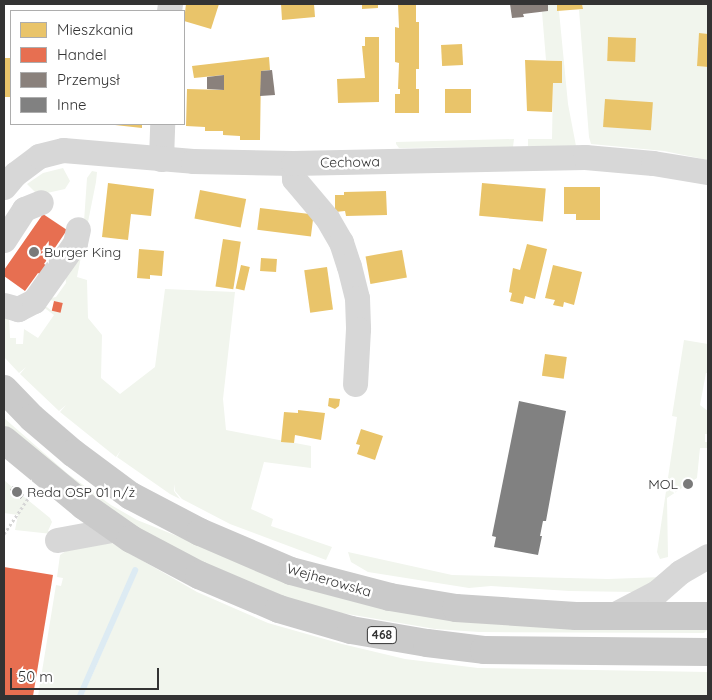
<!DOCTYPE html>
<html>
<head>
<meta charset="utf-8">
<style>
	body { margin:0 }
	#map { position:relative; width:712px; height:700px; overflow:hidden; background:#fff; font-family:Quicksand,sans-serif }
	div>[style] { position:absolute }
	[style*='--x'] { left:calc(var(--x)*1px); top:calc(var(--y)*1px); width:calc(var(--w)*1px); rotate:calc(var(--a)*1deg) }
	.green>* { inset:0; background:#f1f5ed }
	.homes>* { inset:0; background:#e9c46a; transform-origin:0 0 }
	.shops>* { inset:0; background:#e76f51; transform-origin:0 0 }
	.industry>* { inset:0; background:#8a817c }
	.stream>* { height:5.5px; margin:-2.75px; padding:0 2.75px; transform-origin:2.75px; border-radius:2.75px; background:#ddebf3 }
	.building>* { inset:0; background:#818181; transform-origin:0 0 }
	.path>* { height:3px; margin-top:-1.5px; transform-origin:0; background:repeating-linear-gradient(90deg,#d6d6d6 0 2.5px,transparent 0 5px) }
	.minor>* { height:25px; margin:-12.5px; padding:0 12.5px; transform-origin:12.5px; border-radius:12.5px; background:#d7d7d7 }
	.major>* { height:28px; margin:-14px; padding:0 14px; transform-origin:14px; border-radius:14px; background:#cacaca }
	.dots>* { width:14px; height:14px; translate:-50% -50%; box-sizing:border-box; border:2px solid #fff; border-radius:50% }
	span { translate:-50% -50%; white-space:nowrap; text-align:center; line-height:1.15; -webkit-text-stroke:5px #fff; paint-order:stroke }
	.shield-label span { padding:1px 4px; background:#fff; border:1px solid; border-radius:4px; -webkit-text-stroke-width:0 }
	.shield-label { font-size:12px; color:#333; font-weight:700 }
	.street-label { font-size:14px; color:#333 }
	.poi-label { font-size:14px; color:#333 }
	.left { translate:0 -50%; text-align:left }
	.right { translate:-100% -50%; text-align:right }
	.frame { position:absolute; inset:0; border:5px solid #333; pointer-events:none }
	.legend { position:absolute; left:10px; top:10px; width:175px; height:115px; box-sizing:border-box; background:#fff; border:1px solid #adadad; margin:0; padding:6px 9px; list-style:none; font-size:15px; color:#333 }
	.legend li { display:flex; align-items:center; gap:10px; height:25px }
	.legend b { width:25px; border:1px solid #adadad }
	.scale { position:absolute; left:10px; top:668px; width:149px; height:22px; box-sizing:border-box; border:2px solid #333; border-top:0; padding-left:6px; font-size:15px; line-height:18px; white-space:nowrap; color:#333; -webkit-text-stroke:4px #fff; paint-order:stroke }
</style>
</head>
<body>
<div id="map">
	<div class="green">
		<i style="clip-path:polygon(548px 4px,557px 4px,557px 11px,559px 11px,568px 104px,576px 146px,528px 146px,528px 139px,552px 139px,553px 83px,562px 83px,562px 61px,546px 60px,542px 12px,548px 11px)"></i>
		<i style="clip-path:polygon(evenodd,582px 4px,708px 4px,708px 34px,699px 34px,697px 66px,708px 67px,708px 160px,664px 151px,591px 144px,589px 137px,579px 10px,583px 9px,582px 4px,608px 37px,636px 38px,634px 62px,607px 61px,608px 37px)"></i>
		<i style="clip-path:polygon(514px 139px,513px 147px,399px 148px,396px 144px,396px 142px)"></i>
		<i style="clip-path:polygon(63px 168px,70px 181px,65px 189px,38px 195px,27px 184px,43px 173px)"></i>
		<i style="clip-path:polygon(92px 171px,97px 172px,96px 182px,77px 277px,87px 280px,88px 318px,102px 335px,101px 378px,120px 394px,155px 367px,165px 289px,235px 292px,223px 399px,226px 430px,311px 446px,311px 468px,264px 462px,251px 509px,273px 519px,271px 526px,332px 547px,326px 560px,230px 524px,182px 499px,175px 491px,175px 484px,174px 491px,180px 499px,170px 494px,117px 457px,121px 450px,116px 457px,60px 412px,66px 405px,59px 411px,20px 374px,26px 367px,19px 373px,4px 357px,4px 317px,9px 318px,10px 338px,16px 338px,16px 344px,23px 344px,24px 329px,38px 338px,54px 315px,42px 306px,43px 304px,52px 311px,60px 312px,62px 303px,46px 299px,56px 297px,66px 283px,65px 272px,83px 236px,87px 178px)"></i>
		<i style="clip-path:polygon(684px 340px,708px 344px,708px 373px,706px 373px,700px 405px,708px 411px,708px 434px,705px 434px,705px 442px,708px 442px,708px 448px,700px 448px,697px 478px,667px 498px,668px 557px,660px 559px,657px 552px,677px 417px,672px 416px)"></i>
		<i style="clip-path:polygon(4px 418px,68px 474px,111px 505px,137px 520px,292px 582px,707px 630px,704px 633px,479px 632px,435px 629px,330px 611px,247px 585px,127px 524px,32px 453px,4px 426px)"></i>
		<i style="clip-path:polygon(4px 480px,12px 487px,10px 490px,20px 499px,23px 496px,50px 518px,52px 522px,48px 531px,52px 534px,15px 530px,18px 515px,4px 513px)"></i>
		<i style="clip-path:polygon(110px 542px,197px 592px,268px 623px,342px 644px,405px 659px,478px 668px,708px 672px,708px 696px,83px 696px,137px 572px,134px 570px,78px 696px,38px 696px,56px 585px,61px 586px,63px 578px,57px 577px,60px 555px,66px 551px)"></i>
		<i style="clip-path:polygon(348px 552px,452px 575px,608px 579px,663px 577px,635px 592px,569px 591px,491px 586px,469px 588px,368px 572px,351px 562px)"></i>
	</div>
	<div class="homes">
		<i style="clip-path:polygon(186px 4px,219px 4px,211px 29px,184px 21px)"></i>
		<i style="clip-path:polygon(281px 4px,314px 4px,315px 17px,282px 20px)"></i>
		<i style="clip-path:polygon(362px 4px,378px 4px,378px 8px,362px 9px)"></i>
		<i style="clip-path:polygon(398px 4px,416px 4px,416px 22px,419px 22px,419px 69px,416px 69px,416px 89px,419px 89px,419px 113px,395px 113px,395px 94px,400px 94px,400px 89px,398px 89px,399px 63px,395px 62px,395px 27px,399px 28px)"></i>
		<i style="clip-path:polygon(557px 4px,582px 4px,583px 9px,557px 11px)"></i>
		<i style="clip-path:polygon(699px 33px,708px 34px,708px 67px,697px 66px)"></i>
		<i style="clip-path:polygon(365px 37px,379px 37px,379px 102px,338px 103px,337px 79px,365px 78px,362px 46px,365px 46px)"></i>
		<i style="left:608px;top:37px;width:28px;height:24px;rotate:2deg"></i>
		<i style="left:462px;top:44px;width:21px;height:21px;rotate:87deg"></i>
		<i style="clip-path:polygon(269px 57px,270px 70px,261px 71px,260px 140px,240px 140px,240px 136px,223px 135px,223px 131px,205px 131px,205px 127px,186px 126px,187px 89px,224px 90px,224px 75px,194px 78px,192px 66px)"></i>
		<i style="clip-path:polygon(4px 58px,11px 58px,10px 97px,4px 97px)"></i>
		<i style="clip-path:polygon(525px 60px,562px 61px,562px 83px,553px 83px,552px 112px,527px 111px)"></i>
		<i style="left:445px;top:89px;width:26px;height:24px"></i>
		<i style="left:605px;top:99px;width:48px;height:28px;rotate:4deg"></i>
		<i style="clip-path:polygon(106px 124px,142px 124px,142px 128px)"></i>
		<i style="clip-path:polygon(108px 183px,154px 189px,151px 216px,131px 214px,128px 240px,102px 237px)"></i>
		<i style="left:482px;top:183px;width:64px;height:33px;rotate:5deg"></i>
		<i style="clip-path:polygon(564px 187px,600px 187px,600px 220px,576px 220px,576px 214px,564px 214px)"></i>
		<i style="left:200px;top:190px;width:47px;height:29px;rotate:11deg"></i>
		<i style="clip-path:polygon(386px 191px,387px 215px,346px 216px,345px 211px,335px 212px,335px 195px,344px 195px,344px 192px)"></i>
		<i style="left:260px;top:208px;width:54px;height:22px;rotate:7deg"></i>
		<i style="left:223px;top:239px;width:18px;height:48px;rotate:9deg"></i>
		<i style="clip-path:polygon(527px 244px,547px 249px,535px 299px,525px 296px,523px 304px,510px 301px,512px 293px,509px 292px,513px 268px,520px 270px)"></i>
		<i style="clip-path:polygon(139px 249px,164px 251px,162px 276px,150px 275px,150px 279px,137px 278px)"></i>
		<i style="left:402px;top:250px;width:28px;height:37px;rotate:80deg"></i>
		<i style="left:261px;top:258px;width:16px;height:13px;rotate:4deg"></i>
		<i style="left:241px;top:265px;width:9px;height:24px;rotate:13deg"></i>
		<i style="clip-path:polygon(553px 265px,582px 272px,574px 305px,564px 302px,563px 307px,553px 305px,555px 300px,545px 298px)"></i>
		<i style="left:327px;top:267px;width:43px;height:23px;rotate:82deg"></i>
		<i style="left:545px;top:354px;width:22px;height:22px;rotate:8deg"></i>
		<i style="clip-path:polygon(329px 398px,340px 399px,339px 406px,335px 409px,328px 406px)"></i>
		<i style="clip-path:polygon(298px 410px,325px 413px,321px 440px,295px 435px,294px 443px,281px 442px,284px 412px,298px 413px)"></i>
		<i style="clip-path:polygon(361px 429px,383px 436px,375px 460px,357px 454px,360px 445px,356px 444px)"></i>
	</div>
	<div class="shops">
		<i style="clip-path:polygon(43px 214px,67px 230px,44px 264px,48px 266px,42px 275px,38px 273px,25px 291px,4px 276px,4px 270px)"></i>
		<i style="left:54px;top:301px;width:9px;height:10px;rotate:13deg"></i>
		<i style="clip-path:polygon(4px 567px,53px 575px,33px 696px,4px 696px)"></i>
	</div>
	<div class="industry">
		<i style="clip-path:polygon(510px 4px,548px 4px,548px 11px,523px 14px,524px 17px,512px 18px)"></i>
		<i style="clip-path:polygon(272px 70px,275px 95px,260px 96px,261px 71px)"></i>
		<i style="clip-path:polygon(224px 75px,224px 90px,207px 89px,207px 77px)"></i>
	</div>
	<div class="stream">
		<i style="--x:80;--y:696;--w:137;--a:-66.3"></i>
	</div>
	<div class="building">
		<i style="clip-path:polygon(519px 401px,566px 411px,546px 521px,543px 521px,540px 536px,542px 536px,538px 555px,494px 547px,496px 537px,492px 536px)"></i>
		<i style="left:13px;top:486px;width:14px;height:5px;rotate:39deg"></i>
	</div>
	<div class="path">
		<i style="--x:4;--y:534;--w:45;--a:-56"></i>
	</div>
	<div class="minor">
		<i style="--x:169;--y:11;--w:7;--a:-82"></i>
		<i style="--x:161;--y:159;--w:35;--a:-88"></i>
		<i style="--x:293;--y:163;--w:16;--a:86"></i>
		<i style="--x:294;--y:179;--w:51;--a:49.8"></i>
		<i style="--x:327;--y:218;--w:28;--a:60"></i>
		<i style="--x:341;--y:242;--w:25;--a:72"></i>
		<i style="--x:349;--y:266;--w:33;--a:76"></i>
		<i style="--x:357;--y:298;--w:31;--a:88"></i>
		<i style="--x:358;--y:329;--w:55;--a:93.1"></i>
		<i style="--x:4;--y:187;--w:17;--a:-50"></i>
		<i style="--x:15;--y:174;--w:30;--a:-37"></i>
		<i style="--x:39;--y:156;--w:25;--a:-14"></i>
		<i style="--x:63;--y:150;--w:130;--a:4.8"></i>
		<i style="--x:193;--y:161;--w:100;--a:1.1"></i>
		<i style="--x:293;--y:163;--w:292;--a:-1.2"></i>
		<i style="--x:585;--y:157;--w:68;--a:5"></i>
		<i style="--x:653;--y:163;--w:56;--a:9.3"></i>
		<i style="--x:4;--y:240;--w:37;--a:-57"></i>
		<i style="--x:24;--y:209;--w:18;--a:-22"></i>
		<i style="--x:4;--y:305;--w:15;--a:16"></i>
		<i style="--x:18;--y:309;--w:18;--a:-27"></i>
		<i style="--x:34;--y:301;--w:71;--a:-54.7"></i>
		<i style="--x:75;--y:243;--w:14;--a:-78"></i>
		<i style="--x:57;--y:540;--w:61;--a:-10.4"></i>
		<i style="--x:609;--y:617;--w:54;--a:-27.5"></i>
		<i style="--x:657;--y:592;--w:30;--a:-41"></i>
		<i style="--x:680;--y:572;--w:32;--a:-30"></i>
	</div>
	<div class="major">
		<i style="--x:4;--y:389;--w:40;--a:46"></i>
		<i style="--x:32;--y:418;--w:54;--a:40.5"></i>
		<i style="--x:73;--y:453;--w:72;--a:36.6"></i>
		<i style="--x:131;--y:496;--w:78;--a:27.6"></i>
		<i style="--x:200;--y:532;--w:99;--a:23.2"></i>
		<i style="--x:291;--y:571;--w:102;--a:14.7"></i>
		<i style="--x:390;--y:597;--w:67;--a:9.5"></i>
		<i style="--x:456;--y:608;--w:120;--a:3.8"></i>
		<i style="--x:576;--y:616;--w:132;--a:0"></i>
		<i style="--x:4;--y:440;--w:104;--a:39.5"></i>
		<i style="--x:84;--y:506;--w:57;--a:35.1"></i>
		<i style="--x:131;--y:539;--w:77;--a:27.9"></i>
		<i style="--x:199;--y:575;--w:87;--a:23"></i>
		<i style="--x:279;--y:609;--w:75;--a:16.3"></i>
		<i style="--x:351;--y:630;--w:77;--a:9.7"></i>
		<i style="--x:427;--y:643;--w:57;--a:7"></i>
		<i style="--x:484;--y:650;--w:224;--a:0.5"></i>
	</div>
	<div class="dots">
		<i style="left:34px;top:252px;background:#7a7a7a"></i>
		<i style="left:688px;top:484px;background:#7a7a7a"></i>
		<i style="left:17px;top:492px;background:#7a7a7a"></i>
	</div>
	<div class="shield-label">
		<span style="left:382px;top:635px">468</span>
	</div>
	<div class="street-label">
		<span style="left:350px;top:162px;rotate:-1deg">Cechowa</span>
		<span style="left:329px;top:580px;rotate:16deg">Wejherowska</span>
	</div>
	<div class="poi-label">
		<span class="left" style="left:44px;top:252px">Burger King</span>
		<span class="right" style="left:678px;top:484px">MOL</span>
		<span class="left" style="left:27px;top:492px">Reda OSP 01 n/ż</span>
	</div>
	<div class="frame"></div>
	<ul class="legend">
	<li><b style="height:14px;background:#e9c46a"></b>Mieszkania</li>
	<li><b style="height:14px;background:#e76f51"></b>Handel</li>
	<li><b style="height:14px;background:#8a817c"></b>Przemysł</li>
	<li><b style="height:14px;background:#818181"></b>Inne</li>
	</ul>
	<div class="scale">50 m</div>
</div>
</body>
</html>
